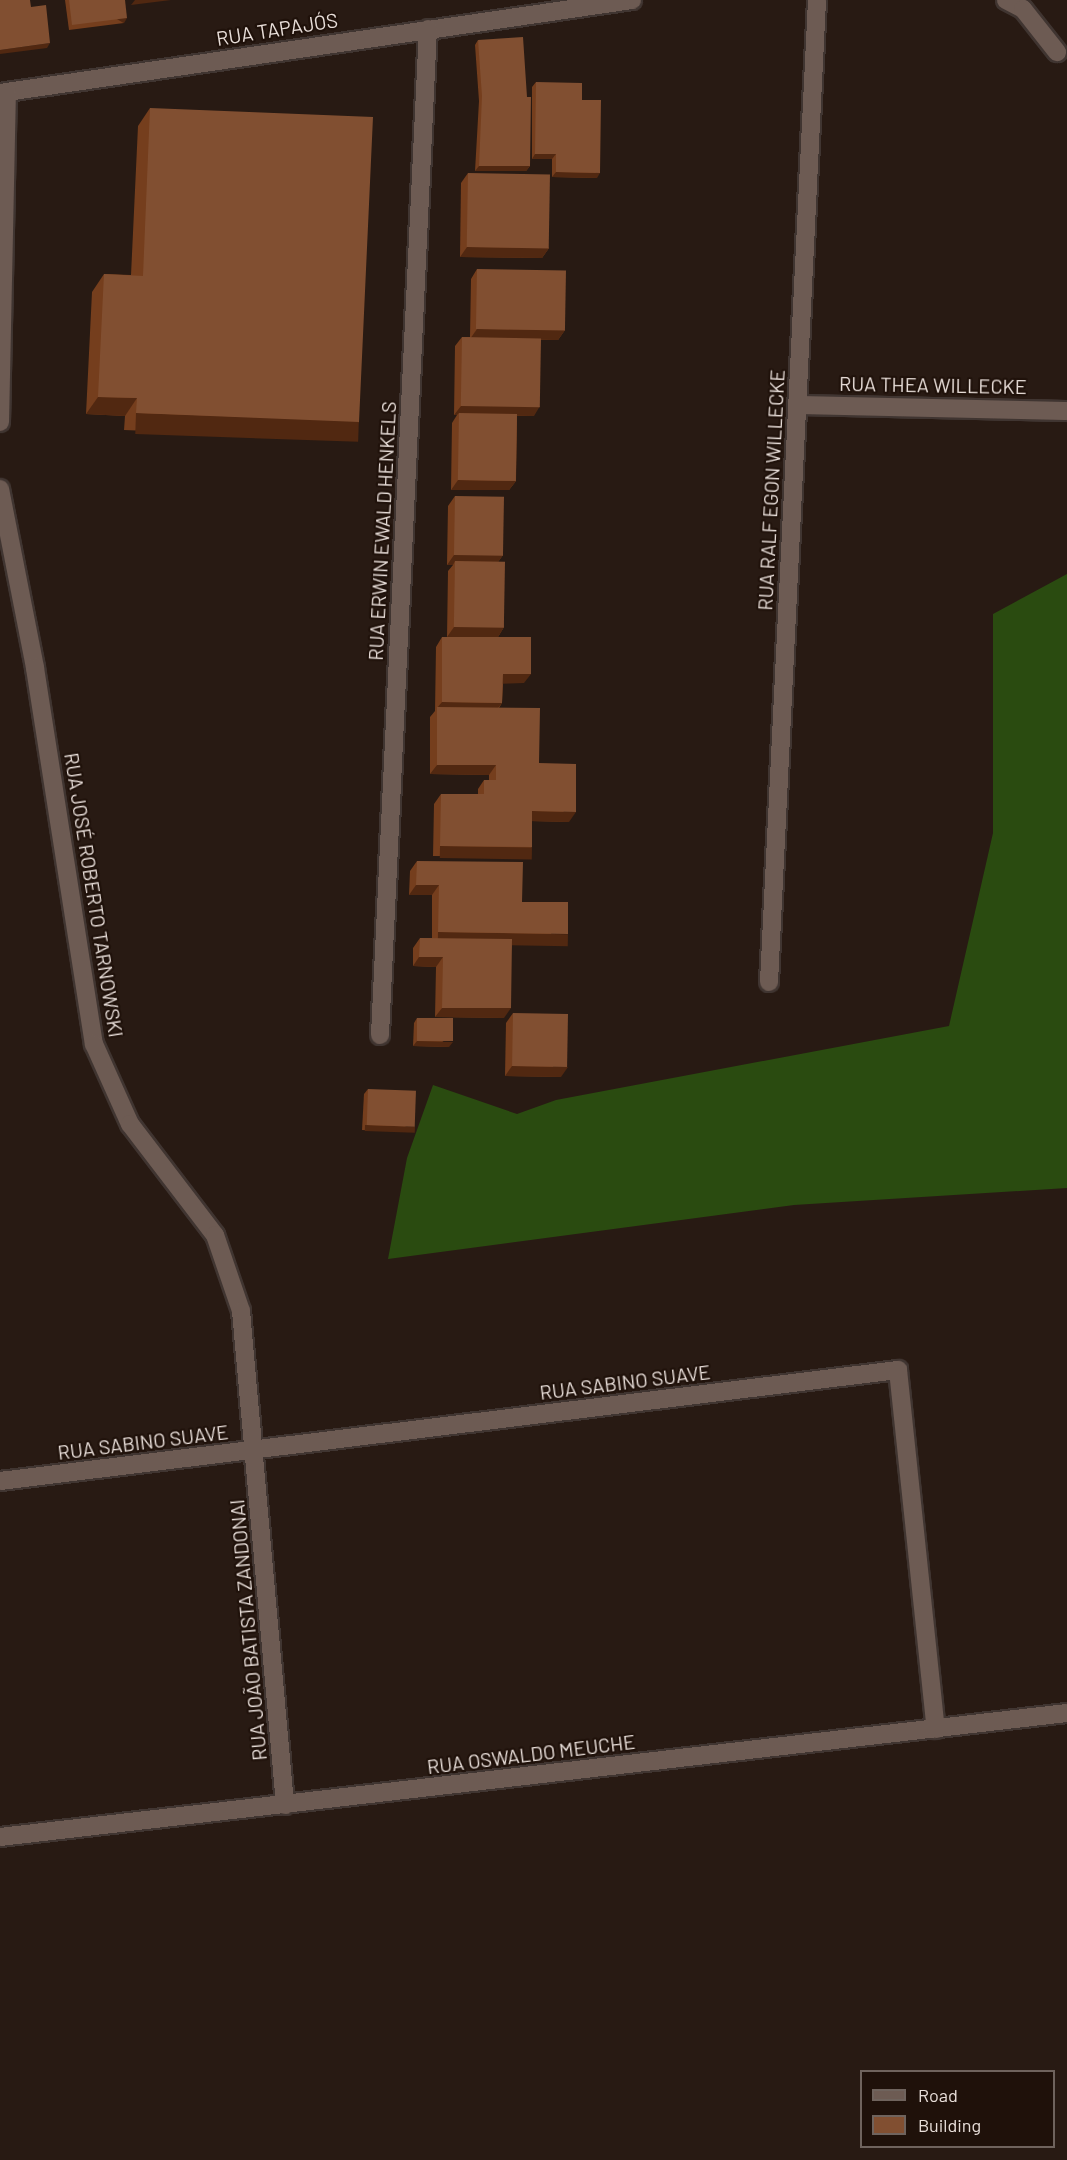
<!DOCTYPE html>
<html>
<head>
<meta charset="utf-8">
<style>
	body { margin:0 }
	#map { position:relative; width:1067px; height:2160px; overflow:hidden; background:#281a13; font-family:Barlow,sans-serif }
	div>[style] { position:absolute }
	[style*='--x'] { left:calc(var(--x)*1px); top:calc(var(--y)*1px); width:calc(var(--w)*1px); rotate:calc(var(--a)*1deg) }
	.forest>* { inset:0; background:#2a4b10 }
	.roads { filter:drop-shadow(2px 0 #403531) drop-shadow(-2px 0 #403531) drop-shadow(0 2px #403531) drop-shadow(0 -2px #403531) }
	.minor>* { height:18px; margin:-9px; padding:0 9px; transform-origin:9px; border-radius:9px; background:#6d5b53 }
	.wall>* { inset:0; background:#753e1d }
	.shaded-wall>* { inset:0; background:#512811; transform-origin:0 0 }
	.building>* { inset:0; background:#814f31; transform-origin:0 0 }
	span { translate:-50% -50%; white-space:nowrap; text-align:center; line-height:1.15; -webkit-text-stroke:4.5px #1f110a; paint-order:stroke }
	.street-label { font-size:20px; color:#e8ded9 }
	.legend { position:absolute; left:860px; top:2070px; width:195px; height:78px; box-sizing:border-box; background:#1f110a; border:2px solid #6f635d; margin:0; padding:8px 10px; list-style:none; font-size:18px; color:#e8ded9 }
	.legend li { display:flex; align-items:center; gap:12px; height:30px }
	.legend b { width:30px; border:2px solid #6f635d }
</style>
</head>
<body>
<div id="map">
	<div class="forest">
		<i style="clip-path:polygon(1067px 574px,1067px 1188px,794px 1205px,388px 1259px,407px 1158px,433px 1085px,517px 1114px,556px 1100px,949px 1026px,993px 833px,993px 614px)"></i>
	</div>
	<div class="roads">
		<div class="minor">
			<i style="--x:1006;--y:0;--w:19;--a:28"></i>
			<i style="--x:1023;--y:9;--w:55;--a:51.7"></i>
			<i style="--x:0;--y:93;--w:639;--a:-8.37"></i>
			<i style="--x:798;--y:405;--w:269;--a:1.3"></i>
			<i style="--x:0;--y:422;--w:330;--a:-88.8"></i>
			<i style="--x:0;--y:489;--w:182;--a:78.9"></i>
			<i style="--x:35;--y:668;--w:381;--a:81.1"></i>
			<i style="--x:94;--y:1044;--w:88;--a:65.8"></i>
			<i style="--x:130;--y:1124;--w:140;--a:52.6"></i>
			<i style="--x:215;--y:1235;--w:80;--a:71.1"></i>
			<i style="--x:241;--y:1311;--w:496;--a:84.9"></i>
			<i style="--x:769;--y:982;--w:983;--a:-87.2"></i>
			<i style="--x:380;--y:1035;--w:1007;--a:-87.27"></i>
			<i style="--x:0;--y:1481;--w:905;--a:-7.05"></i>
			<i style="--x:898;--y:1370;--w:361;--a:84"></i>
			<i style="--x:0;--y:1837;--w:1074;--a:-6.63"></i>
		</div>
	</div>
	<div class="wall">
		<i style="clip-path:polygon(65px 0,125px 0,124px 23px,69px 30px)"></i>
		<i style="clip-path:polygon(478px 40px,530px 166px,526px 171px,475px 171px,479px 101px,475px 45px)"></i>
		<i style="clip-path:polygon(536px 82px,582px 100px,597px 178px,552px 177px,552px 159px,532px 159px,532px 87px)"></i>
		<i style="clip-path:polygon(150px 108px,359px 422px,347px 439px,124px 430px,125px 416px,86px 414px,92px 292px,104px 274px,131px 275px,138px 126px)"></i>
		<i style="clip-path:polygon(468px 173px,549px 248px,542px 258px,460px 257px,461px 183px)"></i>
		<i style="clip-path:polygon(477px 269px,565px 330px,558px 340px,541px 340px,534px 416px,517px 416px,516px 481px,509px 490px,451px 490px,452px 423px,457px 415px,454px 415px,455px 346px,462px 337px,470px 337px,471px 279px)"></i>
		<i style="clip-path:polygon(455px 496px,503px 555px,498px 562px,504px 627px,498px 637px,447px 637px,448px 571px,453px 565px,447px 565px,448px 506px)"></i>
		<i style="clip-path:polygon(442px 637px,524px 683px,503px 683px,502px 703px,499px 708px,539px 763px,569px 822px,532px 821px,532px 847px,525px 857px,433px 856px,434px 804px,441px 794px,478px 794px,478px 789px,484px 780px,489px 780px,489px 775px,430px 774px,430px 717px,435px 711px,436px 647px)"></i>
		<i style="clip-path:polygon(417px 861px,522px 902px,561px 944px,512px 943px,504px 1018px,435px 1017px,436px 967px,413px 966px,413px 948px,420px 938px,432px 938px,432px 895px,409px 895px,410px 871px)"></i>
		<i style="clip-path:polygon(513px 1013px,561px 1077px,505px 1076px,506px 1023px)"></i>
		<i style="clip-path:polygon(417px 1018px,449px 1047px,413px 1046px,414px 1023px)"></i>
		<i style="clip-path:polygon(368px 1089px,411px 1132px,362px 1130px,364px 1094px)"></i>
	</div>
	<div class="shaded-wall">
		<i style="clip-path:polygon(135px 0,171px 0,131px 5px)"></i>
		<i style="left:127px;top:18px;width:6px;height:55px;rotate:121deg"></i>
		<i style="clip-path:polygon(50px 43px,47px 48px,0 54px,0 50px)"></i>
		<i style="clip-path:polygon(535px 154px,556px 154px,552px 159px,532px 159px)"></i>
		<i style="clip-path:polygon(479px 166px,530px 166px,526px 171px,475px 171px)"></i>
		<i style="clip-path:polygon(556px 172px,600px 173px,597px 178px,552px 177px)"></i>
		<i style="clip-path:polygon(467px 247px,549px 248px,542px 258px,460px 257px)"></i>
		<i style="clip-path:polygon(477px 329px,565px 330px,558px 340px,470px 339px)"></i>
		<i style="clip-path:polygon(98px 397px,137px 398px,125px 416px,86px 414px)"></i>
		<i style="clip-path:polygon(461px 406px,540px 406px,534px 416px,459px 415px,459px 413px,457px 415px,454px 415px)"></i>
		<i style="left:136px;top:413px;width:223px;height:21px;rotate:2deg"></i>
		<i style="clip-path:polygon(458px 480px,516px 481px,509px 490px,451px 490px)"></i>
		<i style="clip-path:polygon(454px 555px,503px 555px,496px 565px,455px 561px,453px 565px,447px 565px)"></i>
		<i style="clip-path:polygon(454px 627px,504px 627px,498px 637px,447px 637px)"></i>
		<i style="clip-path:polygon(503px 674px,531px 674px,524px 683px,496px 684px)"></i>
		<i style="clip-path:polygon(442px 702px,502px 703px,495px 712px,437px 708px)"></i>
		<i style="clip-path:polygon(437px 765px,496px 765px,489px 775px,430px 774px)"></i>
		<i style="clip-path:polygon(532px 811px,576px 812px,569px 822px,526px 821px)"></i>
		<i style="left:440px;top:846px;width:92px;height:12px;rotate:1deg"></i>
		<i style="clip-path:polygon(416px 885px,439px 885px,432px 895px,409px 895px)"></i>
		<i style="left:438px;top:932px;width:130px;height:12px;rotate:1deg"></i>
		<i style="clip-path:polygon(419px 957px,443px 957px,436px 967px,413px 966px)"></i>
		<i style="clip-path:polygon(442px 1008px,511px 1008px,504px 1018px,435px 1017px)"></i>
		<i style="clip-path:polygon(417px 1041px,453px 1042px,449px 1047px,413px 1046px)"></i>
		<i style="clip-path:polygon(512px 1066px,568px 1067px,561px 1077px,505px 1076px)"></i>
		<i style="left:365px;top:1125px;width:50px;height:6px;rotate:2deg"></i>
	</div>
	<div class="building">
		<i style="clip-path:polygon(0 0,30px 0,31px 7px,46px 5px,50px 43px,0 50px)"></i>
		<i style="clip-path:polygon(69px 0,125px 0,127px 18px,72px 25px)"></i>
		<i style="clip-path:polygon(523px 37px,527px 97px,531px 97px,530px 166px,479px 166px,482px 96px,478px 40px)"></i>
		<i style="clip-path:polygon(536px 82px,582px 83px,582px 100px,601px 100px,600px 173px,556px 172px,556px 154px,535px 154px)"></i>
		<i style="clip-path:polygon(150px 108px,373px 117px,359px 422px,136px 413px,137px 398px,98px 397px,104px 274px,143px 276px)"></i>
		<i style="left:468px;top:173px;width:82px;height:74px;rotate:1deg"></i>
		<i style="left:477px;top:269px;width:89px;height:60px;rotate:1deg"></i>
		<i style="left:462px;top:337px;width:79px;height:69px;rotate:1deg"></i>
		<i style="left:459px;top:413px;width:58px;height:67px;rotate:1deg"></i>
		<i style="left:455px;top:496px;width:49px;height:59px;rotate:1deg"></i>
		<i style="left:455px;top:561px;width:50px;height:66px;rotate:1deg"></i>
		<i style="clip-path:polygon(442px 637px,531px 637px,531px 674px,503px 674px,502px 703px,442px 702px)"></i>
		<i style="clip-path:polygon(437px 707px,540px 708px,539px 763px,576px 764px,576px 812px,532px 811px,532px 847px,440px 846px,441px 794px,484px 794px,484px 780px,496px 780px,496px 765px,437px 765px)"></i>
		<i style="clip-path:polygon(417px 861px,523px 862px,522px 902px,568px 902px,568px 934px,438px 932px,439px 885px,416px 885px)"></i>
		<i style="clip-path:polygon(420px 938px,512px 939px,511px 1008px,442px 1008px,443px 957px,419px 957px)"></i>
		<i style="left:513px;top:1013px;width:55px;height:53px;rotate:1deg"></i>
		<i style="left:417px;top:1018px;width:36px;height:23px"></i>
		<i style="left:368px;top:1089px;width:48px;height:36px;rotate:2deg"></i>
	</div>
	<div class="street-label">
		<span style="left:277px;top:29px;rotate:-9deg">RUA TAPAJÓS</span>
		<span style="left:933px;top:385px;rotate:1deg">RUA THEA WILLECKE</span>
		<span style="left:771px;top:490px;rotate:-87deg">RUA RALF EGON WILLECKE</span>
		<span style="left:382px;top:531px;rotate:-87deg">RUA ERWIN EWALD HENKELS</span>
		<span style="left:94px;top:895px;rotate:81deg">RUA JOSÉ ROBERTO TARNOWSKI</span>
		<span style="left:625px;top:1382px;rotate:-7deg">RUA SABINO SUAVE</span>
		<span style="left:143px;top:1442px;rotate:-7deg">RUA SABINO SUAVE</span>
		<span style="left:248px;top:1630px;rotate:-95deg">RUA JOÃO BATISTA ZANDONAI</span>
		<span style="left:531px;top:1754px;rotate:-7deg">RUA OSWALDO MEUCHE</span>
	</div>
	<ul class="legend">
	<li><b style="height:8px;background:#6d5b53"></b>Road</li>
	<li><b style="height:16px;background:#814f31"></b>Building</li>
	</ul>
</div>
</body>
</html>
